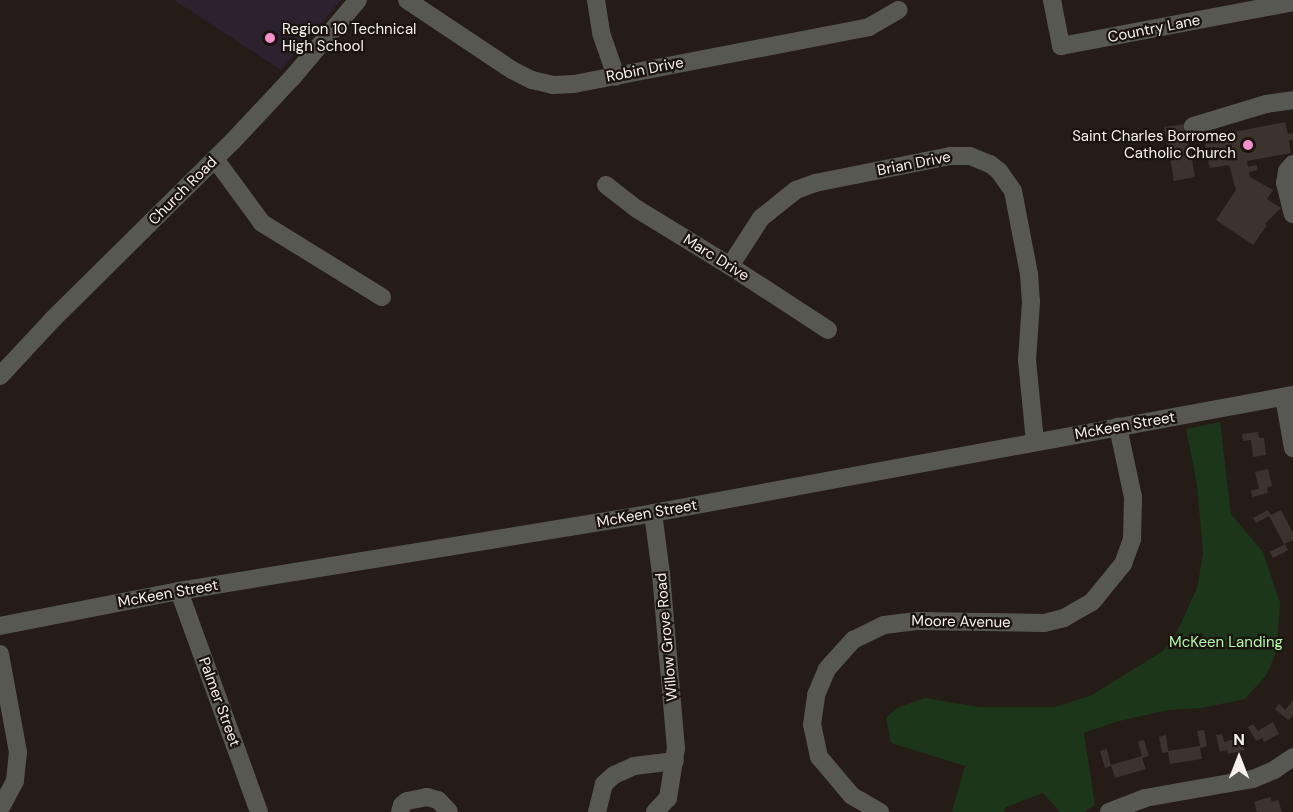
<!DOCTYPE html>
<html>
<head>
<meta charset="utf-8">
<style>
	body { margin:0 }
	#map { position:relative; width:1293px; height:812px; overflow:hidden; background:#251c17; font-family:"DM Sans",sans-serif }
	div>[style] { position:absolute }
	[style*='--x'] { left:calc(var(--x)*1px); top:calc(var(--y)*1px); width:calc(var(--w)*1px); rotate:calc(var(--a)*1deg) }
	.commercial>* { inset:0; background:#2b212f }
	.green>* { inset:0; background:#1b3618 }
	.building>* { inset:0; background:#3c332e; transform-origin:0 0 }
	.minor>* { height:18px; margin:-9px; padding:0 9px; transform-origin:9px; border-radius:9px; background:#585853 }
	.dots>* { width:16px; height:16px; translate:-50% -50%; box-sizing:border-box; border:3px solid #1b130e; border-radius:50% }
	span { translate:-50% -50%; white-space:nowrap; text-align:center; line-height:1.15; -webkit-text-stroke:4.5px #1b130e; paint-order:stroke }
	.poi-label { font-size:15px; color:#f7f1ee }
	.left { translate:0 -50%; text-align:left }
	.right { translate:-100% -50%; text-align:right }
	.street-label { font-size:15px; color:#f7f1ee }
	.park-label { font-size:15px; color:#b3faaa }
	.north { position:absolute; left:1209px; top:728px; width:60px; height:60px; -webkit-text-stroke:4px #1b130e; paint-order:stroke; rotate:0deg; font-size:16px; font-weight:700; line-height:24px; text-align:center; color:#f7f1ee }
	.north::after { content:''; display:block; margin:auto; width:21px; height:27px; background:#f7f1ee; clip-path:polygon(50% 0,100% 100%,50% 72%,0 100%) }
</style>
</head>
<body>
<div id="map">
	<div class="commercial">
		<i style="clip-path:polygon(174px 0,341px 0,281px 70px)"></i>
	</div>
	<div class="green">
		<i style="clip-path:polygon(1220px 422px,1231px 514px,1263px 552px,1280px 603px,1277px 650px,1267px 674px,1245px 699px,1202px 708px,1168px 710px,1115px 722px,1084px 733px,1095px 805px,1084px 812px,1060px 812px,1043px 793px,1006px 807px,1004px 812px,952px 812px,965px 766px,891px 743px,886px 718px,897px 708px,925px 698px,979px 707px,1055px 707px,1092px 695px,1163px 651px,1175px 636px,1197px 588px,1203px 554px,1197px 484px,1186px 429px)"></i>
	</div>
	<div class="building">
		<i style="clip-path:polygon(1285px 122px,1288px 134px,1293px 133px,1293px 140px,1289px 140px,1291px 153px,1247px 161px,1248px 167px,1257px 165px,1258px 170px,1249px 172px,1250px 177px,1273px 190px,1267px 199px,1281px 208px,1265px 224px,1267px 225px,1253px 245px,1216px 220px,1236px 190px,1229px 165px,1210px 168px,1207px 157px,1192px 159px,1195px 177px,1174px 181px,1164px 127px,1185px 124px,1190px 154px,1206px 151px,1204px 138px)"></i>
		<i style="clip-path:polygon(1258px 432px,1259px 438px,1264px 438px,1266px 455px,1253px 457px,1251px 440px,1243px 441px,1242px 434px)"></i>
		<i style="clip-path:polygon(1268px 469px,1272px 486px,1267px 487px,1268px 493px,1252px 497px,1251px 490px,1259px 489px,1255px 472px)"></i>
		<i style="clip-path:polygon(1268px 510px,1271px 515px,1281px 510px,1293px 533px,1293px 540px,1284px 544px,1269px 516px,1256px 523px,1253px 518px)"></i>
		<i style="left:1285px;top:544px;width:7px;height:17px;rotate:63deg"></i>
		<i style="clip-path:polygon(1293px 700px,1293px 716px,1288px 720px,1275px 709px,1279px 704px,1285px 710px)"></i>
		<i style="clip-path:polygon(1273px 722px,1279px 734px,1264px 742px,1262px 738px,1256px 741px,1248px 727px,1253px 724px,1258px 731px)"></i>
		<i style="clip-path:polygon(1204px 730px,1207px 746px,1200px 748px,1202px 759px,1170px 764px,1168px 752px,1162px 753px,1159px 737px,1166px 735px,1168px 751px,1200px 746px,1197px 731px)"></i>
		<i style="clip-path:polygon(1222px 734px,1224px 742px,1241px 737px,1245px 750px,1228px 754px,1227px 750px,1220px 752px,1216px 735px)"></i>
		<i style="clip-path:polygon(1144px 740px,1149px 756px,1142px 758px,1146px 769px,1115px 778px,1111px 765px,1142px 756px,1138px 741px)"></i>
		<i style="clip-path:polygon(1107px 749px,1111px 766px,1105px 768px,1100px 751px)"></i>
		<i style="clip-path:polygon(1270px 797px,1272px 802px,1278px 800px,1282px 812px,1257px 812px,1254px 802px)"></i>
	</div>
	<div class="minor">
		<i style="--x:407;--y:0;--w:126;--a:33.7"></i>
		<i style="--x:512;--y:70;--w:22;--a:27"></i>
		<i style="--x:532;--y:80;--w:22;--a:13"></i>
		<i style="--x:553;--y:85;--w:21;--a:-3"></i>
		<i style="--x:574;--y:84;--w:300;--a:-10.9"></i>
		<i style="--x:869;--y:27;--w:34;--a:-30"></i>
		<i style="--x:596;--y:0;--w:33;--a:81"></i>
		<i style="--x:601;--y:33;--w:46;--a:70.8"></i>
		<i style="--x:1052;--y:0;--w:47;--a:78.9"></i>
		<i style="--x:1061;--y:46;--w:236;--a:-10.7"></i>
		<i style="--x:1193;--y:126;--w:76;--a:-16.8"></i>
		<i style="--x:1266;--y:104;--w:27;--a:-8"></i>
		<i style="--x:215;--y:159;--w:79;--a:53.7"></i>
		<i style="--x:262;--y:223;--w:141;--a:31.7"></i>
		<i style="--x:1293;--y:164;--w:9;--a:131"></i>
		<i style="--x:1287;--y:171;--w:12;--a:99"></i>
		<i style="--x:1285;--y:183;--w:32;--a:76"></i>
		<i style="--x:606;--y:185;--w:39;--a:38"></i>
		<i style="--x:637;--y:209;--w:109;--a:31.5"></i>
		<i style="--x:730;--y:266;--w:117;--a:33.1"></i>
		<i style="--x:730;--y:266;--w:57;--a:-57.1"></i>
		<i style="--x:761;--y:218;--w:45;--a:-38.7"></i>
		<i style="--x:796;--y:190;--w:20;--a:-20"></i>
		<i style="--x:815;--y:183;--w:138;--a:-11.3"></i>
		<i style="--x:950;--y:156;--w:20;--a:0"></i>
		<i style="--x:970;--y:156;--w:22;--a:22"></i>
		<i style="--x:990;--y:164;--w:11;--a:38"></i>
		<i style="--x:999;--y:171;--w:24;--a:55"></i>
		<i style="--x:1013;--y:191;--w:85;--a:79.1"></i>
		<i style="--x:1029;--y:274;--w:28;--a:86"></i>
		<i style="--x:1031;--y:302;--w:58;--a:93.9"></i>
		<i style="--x:1027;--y:360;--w:82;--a:84.4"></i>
		<i style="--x:0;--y:376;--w:76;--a:-47.1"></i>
		<i style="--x:52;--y:320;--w:255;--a:-44.7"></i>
		<i style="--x:233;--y:141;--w:86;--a:-46.9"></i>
		<i style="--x:292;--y:78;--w:102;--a:-49.8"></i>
		<i style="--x:1284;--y:397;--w:52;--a:80"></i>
		<i style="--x:653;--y:513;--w:62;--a:82.5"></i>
		<i style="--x:661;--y:574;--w:175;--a:85.1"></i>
		<i style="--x:676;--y:748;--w:51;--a:99.1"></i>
		<i style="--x:668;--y:798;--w:19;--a:133"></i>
		<i style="--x:179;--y:591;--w:235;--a:70.1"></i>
		<i style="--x:0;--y:626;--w:182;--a:-11.1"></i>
		<i style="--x:179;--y:591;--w:480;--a:-9.3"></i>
		<i style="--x:653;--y:513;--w:651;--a:-10.45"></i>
		<i style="--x:0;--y:654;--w:100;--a:79.6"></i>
		<i style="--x:18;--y:752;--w:29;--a:96"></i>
		<i style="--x:15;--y:781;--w:32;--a:118"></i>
		<i style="--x:400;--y:812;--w:7;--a:-74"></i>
		<i style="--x:402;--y:805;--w:6;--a:-39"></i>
		<i style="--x:407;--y:801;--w:20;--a:-11"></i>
		<i style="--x:427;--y:797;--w:11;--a:15"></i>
		<i style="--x:438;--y:800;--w:16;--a:47"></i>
		<i style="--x:597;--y:812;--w:29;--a:-76"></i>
		<i style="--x:604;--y:784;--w:13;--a:-42"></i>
		<i style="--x:614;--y:775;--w:22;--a:-24"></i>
		<i style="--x:634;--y:766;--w:41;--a:-7"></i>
		<i style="--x:880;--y:812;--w:32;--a:-150"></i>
		<i style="--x:852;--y:796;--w:51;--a:-130.2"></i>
		<i style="--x:819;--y:757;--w:33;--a:-102"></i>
		<i style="--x:812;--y:725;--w:30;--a:-82"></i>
		<i style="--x:816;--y:695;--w:28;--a:-67"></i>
		<i style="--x:827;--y:669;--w:39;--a:-48"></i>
		<i style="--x:853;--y:640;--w:34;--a:-26"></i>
		<i style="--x:884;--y:625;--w:33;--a:-7"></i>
		<i style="--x:917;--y:621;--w:127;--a:0.9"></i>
		<i style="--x:1044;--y:623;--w:21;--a:-14"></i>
		<i style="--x:1064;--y:618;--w:32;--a:-30"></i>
		<i style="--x:1092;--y:602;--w:49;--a:-50.8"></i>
		<i style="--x:1123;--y:564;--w:27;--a:-70"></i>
		<i style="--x:1132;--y:539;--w:42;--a:-88.6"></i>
		<i style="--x:1133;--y:497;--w:72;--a:-102.1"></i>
		<i style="--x:1109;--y:812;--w:39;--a:-21"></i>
		<i style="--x:1145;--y:798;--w:110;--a:-10"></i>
		<i style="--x:1253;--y:779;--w:23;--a:-23"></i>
		<i style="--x:1274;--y:770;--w:23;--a:-34"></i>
	</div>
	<div class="dots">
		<i style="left:270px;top:38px;background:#f690cf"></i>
		<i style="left:1248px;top:145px;background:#f690cf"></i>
	</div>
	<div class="poi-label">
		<span class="left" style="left:282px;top:38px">Region 10 Technical<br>High School</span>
		<span class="right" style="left:1236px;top:145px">Saint Charles Borromeo<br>Catholic Church</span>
	</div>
	<div class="street-label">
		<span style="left:1154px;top:29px;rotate:-11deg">Country Lane</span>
		<span style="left:645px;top:70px;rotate:-11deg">Robin Drive</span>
		<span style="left:914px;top:164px;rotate:-11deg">Brian Drive</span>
		<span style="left:183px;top:191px;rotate:-45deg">Church Road</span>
		<span style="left:716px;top:258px;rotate:32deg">Marc Drive</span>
		<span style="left:1125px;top:426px;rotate:-10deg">McKeen Street</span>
		<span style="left:647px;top:514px;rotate:-10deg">McKeen Street</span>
		<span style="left:168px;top:594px;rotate:-10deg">McKeen Street</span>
		<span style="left:961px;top:622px;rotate:1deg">Moore Avenue</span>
		<span style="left:667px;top:637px;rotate:-95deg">Willow Grove Road</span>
		<span style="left:219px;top:702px;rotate:70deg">Palmer Street</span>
	</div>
	<div class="park-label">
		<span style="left:1226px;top:643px">McKeen Landing</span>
	</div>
	<div class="north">N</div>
</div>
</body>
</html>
